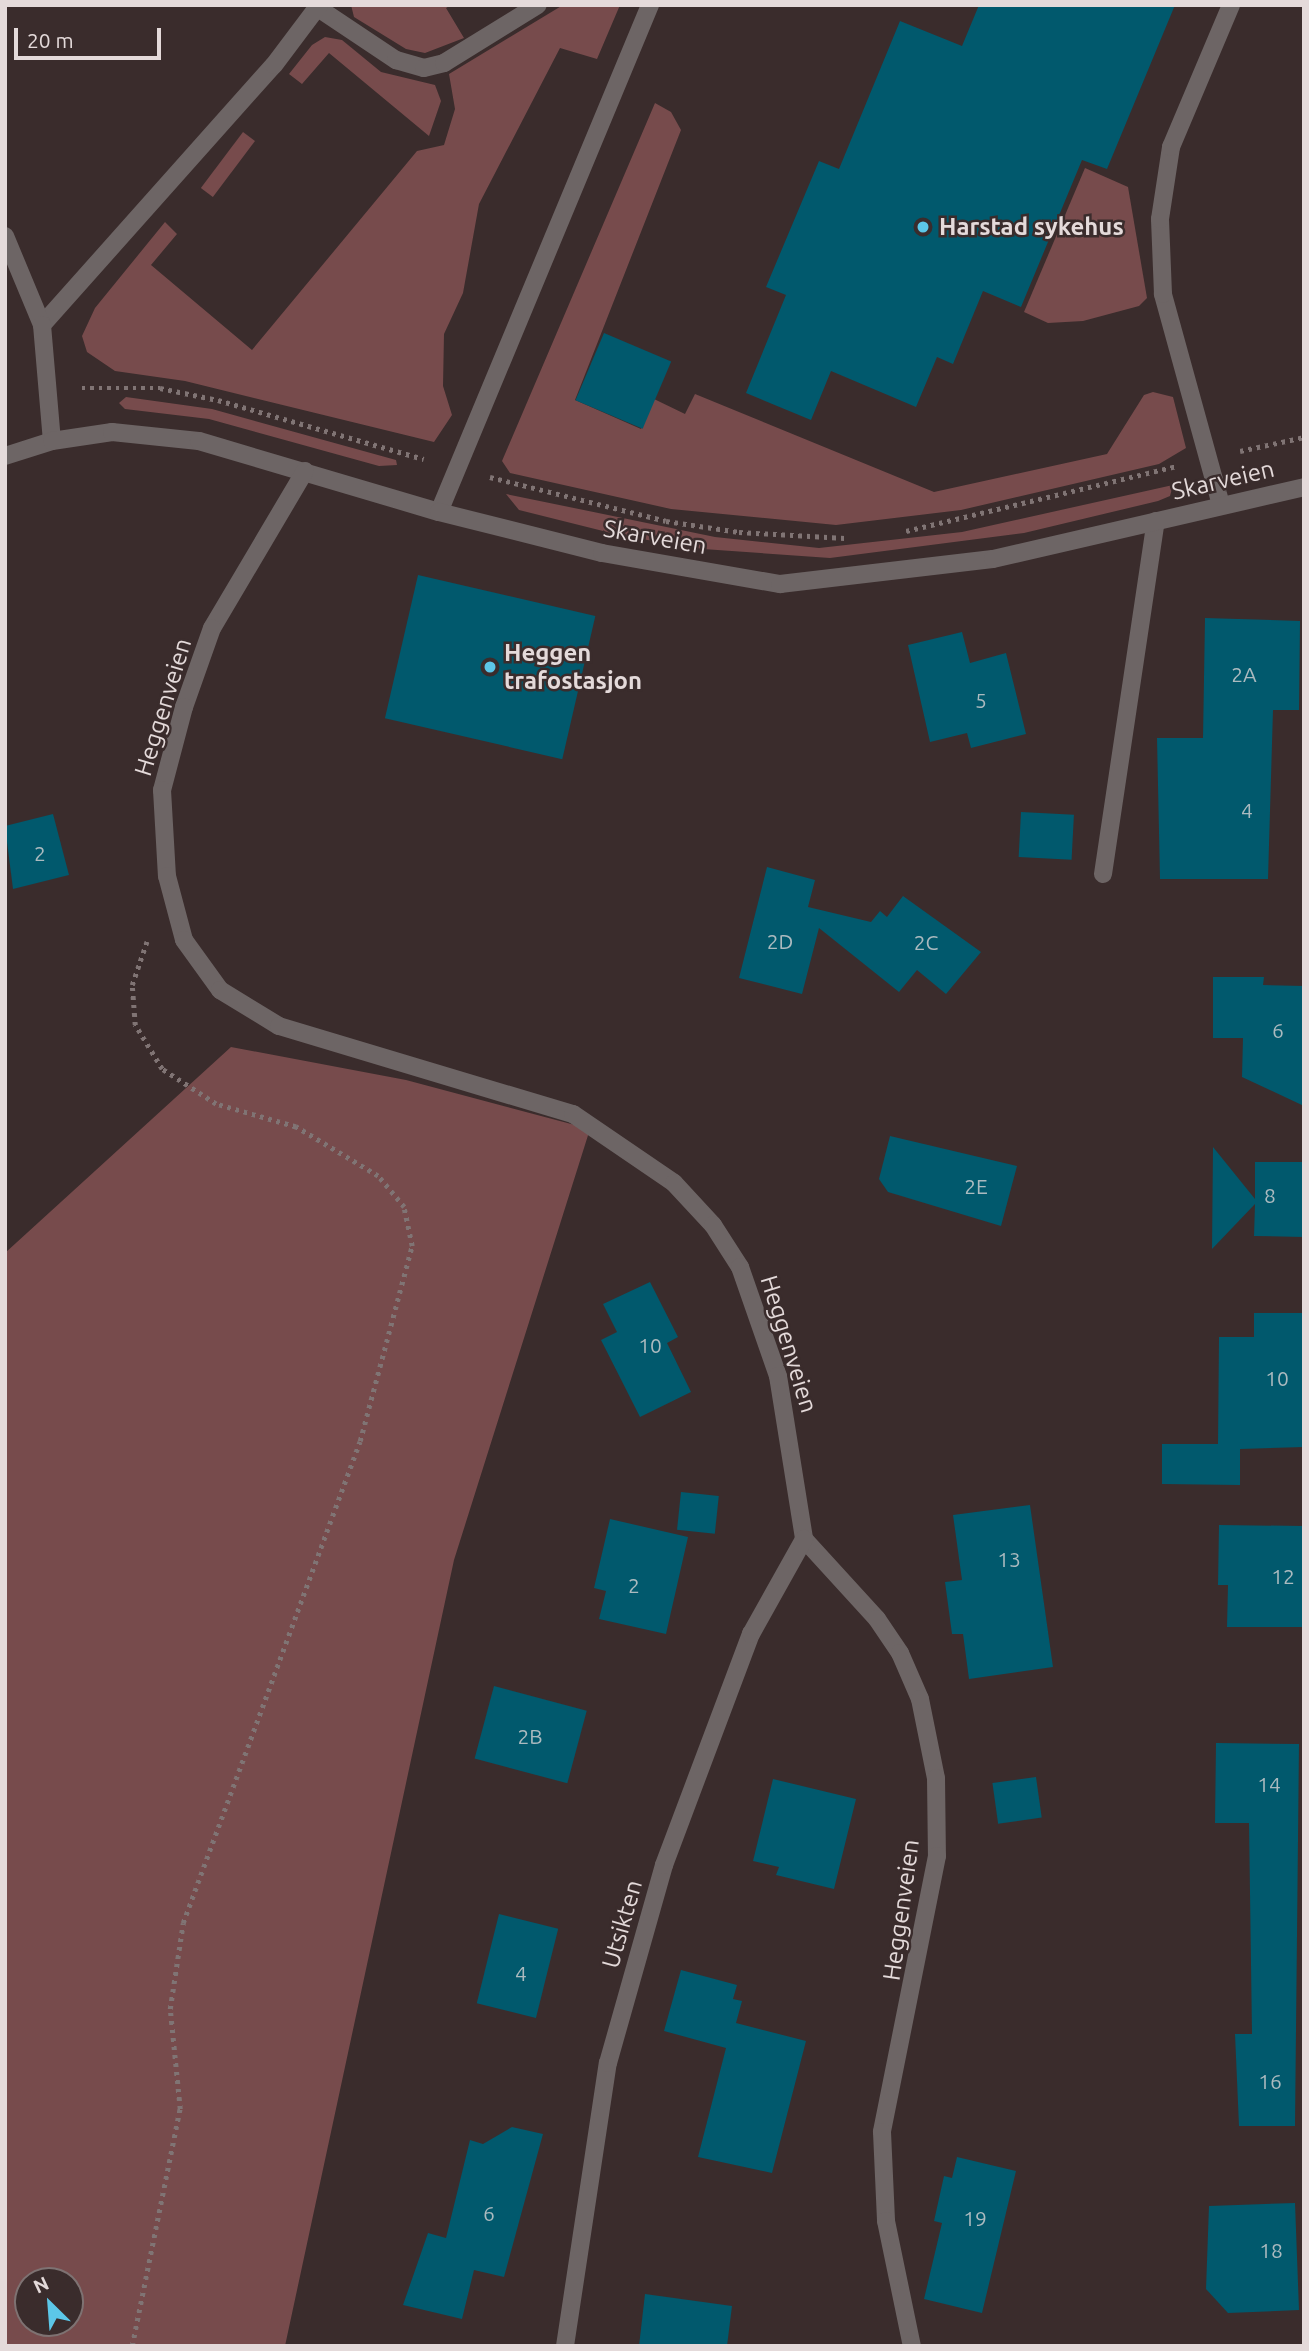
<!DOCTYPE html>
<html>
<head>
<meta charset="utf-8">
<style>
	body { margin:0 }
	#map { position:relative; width:1309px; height:2351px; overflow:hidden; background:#3a2c2c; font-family:Ubuntu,sans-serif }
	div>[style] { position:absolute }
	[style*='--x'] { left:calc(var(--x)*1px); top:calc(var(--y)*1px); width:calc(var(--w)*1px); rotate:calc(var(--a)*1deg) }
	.green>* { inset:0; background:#774b4c; transform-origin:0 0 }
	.building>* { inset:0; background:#01596d; transform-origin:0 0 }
	.path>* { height:4.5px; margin-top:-2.25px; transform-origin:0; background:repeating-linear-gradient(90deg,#807474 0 3.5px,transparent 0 8.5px) }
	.service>* { height:18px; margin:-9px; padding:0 9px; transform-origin:9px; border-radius:9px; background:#6d6565 }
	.minor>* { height:18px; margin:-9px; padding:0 9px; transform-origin:9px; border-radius:9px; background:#6d6565 }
	.dots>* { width:19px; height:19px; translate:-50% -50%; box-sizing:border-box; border:4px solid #3a2c2c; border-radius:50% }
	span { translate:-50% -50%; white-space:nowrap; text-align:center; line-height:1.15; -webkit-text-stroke:5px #3a2c2c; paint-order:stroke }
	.number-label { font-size:21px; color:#abbabf }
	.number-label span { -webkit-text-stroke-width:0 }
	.poi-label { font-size:24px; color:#e4dada; font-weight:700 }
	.left { translate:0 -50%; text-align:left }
	.street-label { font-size:24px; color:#e4dada }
	.frame { position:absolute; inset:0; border:7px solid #e4dada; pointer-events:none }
	.north { position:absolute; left:14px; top:2267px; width:70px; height:70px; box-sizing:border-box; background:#3a2c2c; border:2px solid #7e7272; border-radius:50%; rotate:335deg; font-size:19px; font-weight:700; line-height:28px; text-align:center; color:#e4dada }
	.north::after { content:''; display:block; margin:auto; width:24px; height:32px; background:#5cc7e8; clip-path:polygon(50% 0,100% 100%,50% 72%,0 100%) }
	.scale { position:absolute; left:14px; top:28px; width:147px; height:32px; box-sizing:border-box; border:4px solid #e4dada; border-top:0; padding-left:9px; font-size:21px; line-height:24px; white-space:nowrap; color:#e4dada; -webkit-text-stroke:5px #3a2c2c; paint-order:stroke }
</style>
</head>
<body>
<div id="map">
	<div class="green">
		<i style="clip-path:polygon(351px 5px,451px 5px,446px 8px,464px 38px,425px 53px,406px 49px,354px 17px)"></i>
		<i style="clip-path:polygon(563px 5px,620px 5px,597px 59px,560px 48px,479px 204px,463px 293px,444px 334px,443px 386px,452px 415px,434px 442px,185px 381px,115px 371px,87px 352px,82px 336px,95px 308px,165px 222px,177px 234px,151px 265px,252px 350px,417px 151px,444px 145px,455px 109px,449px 74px)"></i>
		<i style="clip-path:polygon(325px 37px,342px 40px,381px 72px,435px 85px,441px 101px,429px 136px,329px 53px,302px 84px,289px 74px,312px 45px)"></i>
		<i style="clip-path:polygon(655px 103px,671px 112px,681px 130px,575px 400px,641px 429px,654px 399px,685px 414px,695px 394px,934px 492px,1107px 454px,1144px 395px,1153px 392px,1173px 397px,1186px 448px,1159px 464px,961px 510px,836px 525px,671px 509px,510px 473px,502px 461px)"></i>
		<i style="left:243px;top:132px;width:15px;height:70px;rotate:37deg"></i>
		<i style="clip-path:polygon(1085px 168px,1128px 187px,1147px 298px,1139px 306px,1083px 321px,1048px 323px,1024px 312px)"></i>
		<i style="clip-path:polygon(126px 397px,212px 409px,396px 460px,397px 465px,379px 466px,209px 419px,125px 409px,119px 403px)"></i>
		<i style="clip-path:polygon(1173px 485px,1170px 496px,1158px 501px,1024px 533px,830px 558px,703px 549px,623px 536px,519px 510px,506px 494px,715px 537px,819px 548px,962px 532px)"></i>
		<i style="clip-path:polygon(evenodd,231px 1047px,406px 1080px,590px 1129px,454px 1560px,285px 2346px,5px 2346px,5px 1253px,231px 1047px,28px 2281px,70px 2281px,70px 2323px,28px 2323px,28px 2281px)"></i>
	</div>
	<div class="building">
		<i style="clip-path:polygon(979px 5px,1175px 5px,1107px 169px,1082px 160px,1021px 307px,983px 291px,953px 364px,937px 357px,916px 407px,831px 371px,811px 420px,746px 393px,786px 295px,766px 287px,819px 161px,839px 169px,900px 21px,962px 46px)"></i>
		<i style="left:604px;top:333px;width:73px;height:73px;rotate:23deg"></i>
		<i style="left:418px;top:575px;width:182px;height:147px;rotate:13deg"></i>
		<i style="clip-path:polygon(1205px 618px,1300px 621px,1299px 710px,1273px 710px,1268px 879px,1160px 879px,1157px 738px,1203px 738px)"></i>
		<i style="clip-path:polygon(962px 632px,970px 663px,1006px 653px,1026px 734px,971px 748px,967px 733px,930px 742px,908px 645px)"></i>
		<i style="left:1021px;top:812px;width:53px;height:45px;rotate:3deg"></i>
		<i style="clip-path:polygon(53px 814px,69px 875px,13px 889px,5px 826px)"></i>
		<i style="clip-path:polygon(767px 867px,815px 880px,808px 907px,871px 922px,880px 911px,887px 917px,903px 896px,981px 952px,946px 994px,917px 970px,899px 992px,819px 928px,802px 994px,739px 978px)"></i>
		<i style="clip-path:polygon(1213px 977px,1264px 977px,1263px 985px,1304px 986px,1304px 1106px,1242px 1077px,1243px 1038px,1213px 1038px)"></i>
		<i style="clip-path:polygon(890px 1136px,1017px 1166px,1001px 1226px,888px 1192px,879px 1179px)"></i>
		<i style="clip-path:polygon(1213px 1147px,1255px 1199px,1255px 1162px,1304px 1162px,1304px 1237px,1254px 1236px,1255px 1204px,1212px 1249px)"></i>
		<i style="clip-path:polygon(650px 1282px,678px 1337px,667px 1343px,691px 1392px,640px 1417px,601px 1340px,617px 1332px,603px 1304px)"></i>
		<i style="clip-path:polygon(1254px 1313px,1304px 1313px,1304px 1447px,1240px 1449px,1240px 1485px,1162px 1484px,1162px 1444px,1218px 1444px,1219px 1337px,1254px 1337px)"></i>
		<i style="left:681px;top:1492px;width:38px;height:38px;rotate:6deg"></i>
		<i style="clip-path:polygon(1030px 1505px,1053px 1667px,969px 1679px,963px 1634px,952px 1634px,945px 1582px,962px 1580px,953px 1515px)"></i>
		<i style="clip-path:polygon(610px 1519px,688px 1537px,666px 1634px,599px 1619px,606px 1591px,594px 1588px)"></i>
		<i style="clip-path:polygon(1219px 1525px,1303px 1526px,1304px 1627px,1227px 1627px,1228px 1585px,1218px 1585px)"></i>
		<i style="left:494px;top:1686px;width:96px;height:75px;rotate:15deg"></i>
		<i style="clip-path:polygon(1216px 1743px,1299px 1744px,1295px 2126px,1239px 2126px,1235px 2034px,1252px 2034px,1249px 1823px,1215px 1823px)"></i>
		<i style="left:1036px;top:1777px;width:41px;height:44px;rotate:82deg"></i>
		<i style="clip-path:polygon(773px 1779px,856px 1799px,834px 1889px,776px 1875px,779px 1867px,753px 1861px)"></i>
		<i style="left:499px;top:1914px;width:61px;height:92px;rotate:14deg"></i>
		<i style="clip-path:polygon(681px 1970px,737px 1985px,733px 1999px,742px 2001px,736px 2023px,806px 2041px,772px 2173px,698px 2157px,726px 2048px,664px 2031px)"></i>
		<i style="clip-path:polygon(512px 2127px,543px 2134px,504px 2277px,474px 2270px,462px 2319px,403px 2305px,428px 2233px,446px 2238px,470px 2140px,483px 2144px)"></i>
		<i style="clip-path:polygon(957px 2157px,1016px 2171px,982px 2313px,924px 2299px,942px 2223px,934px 2221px,944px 2176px,952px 2178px)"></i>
		<i style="clip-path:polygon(1295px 2203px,1299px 2310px,1228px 2313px,1206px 2289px,1209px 2206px)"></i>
		<i style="clip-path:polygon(645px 2294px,732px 2306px,727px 2346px,639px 2346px)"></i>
	</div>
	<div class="path">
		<i style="--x:82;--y:388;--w:78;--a:0"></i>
		<i style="--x:160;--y:388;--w:59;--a:11.7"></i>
		<i style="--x:218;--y:400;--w:214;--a:16"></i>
		<i style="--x:1240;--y:451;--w:66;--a:-12.3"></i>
		<i style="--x:490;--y:477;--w:181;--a:14"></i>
		<i style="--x:666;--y:521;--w:74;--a:8.6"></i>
		<i style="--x:739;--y:532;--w:106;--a:3.2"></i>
		<i style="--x:906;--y:531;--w:279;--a:-13.5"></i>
		<i style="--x:132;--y:2346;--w:242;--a:-78.6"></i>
		<i style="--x:180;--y:2109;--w:100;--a:-95.7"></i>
		<i style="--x:170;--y:2009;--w:87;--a:-81.4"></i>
		<i style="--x:183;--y:1923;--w:513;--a:-69.84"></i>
		<i style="--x:360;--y:1441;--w:202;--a:-75.1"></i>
		<i style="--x:412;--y:1246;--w:40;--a:-102"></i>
		<i style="--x:404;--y:1207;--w:40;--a:-130"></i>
		<i style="--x:378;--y:1176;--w:96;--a:-149.1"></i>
		<i style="--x:296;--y:1127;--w:83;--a:-164"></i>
		<i style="--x:216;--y:1104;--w:64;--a:-147.1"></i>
		<i style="--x:162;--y:1069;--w:52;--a:-121.5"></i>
		<i style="--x:135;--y:1025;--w:40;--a:-94.3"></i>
		<i style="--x:132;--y:985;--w:46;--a:-71.2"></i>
	</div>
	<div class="service">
		<i style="--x:318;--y:8;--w:94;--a:33.7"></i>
		<i style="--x:396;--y:60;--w:29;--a:16"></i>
		<i style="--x:424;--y:68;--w:21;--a:-14"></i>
		<i style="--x:444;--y:63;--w:110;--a:-31.7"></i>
		<i style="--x:42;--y:325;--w:348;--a:-48.3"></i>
		<i style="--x:274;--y:65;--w:75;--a:-53.1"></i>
		<i style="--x:1221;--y:505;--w:219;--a:-105.4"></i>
		<i style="--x:1163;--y:294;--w:75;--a:-92.3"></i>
		<i style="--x:1160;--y:219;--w:73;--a:-81.3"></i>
		<i style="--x:1171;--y:147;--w:154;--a:-67.1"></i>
		<i style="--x:439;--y:512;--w:549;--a:-67.4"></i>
		<i style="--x:1103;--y:874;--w:357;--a:-81.5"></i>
	</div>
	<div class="minor">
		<i style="--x:5;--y:236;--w:96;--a:67.4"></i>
		<i style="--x:42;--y:325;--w:116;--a:85.1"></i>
		<i style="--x:5;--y:456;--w:49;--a:-17.7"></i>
		<i style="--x:52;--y:441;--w:61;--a:-8.5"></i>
		<i style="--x:112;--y:432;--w:87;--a:5.9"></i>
		<i style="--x:199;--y:441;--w:250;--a:16.5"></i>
		<i style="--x:439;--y:512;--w:168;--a:14.1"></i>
		<i style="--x:602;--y:553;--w:181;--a:9.9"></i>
		<i style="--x:780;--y:584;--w:214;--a:-6.7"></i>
		<i style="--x:993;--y:559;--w:319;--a:-13"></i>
		<i style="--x:305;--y:471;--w:182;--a:120.6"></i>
		<i style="--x:212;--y:628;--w:84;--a:109.5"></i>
		<i style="--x:184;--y:707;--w:86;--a:104.8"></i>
		<i style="--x:162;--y:790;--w:86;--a:86.7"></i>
		<i style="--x:167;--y:876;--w:66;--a:75.1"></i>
		<i style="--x:184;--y:940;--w:62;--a:54.2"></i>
		<i style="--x:220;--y:990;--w:69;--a:31.4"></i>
		<i style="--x:279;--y:1026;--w:307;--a:16.7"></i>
		<i style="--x:573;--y:1114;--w:122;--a:34.3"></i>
		<i style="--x:674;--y:1183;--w:57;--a:47.1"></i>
		<i style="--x:713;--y:1225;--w:50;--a:57.3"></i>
		<i style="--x:740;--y:1267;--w:115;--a:70.8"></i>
		<i style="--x:778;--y:1376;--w:165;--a:80.9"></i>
		<i style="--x:804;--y:1539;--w:108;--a:47.6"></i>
		<i style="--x:877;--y:1619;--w:41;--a:55.9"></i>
		<i style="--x:900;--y:1653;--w:50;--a:66.5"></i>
		<i style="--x:920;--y:1699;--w:81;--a:78.6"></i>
		<i style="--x:936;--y:1778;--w:78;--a:89.3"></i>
		<i style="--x:937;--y:1856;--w:281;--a:101.3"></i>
		<i style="--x:882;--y:2132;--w:89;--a:87.4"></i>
		<i style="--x:886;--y:2221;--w:128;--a:78.3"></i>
		<i style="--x:565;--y:2346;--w:286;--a:-81.4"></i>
		<i style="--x:608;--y:2063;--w:206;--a:-74.2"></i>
		<i style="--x:664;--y:1865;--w:247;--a:-69.4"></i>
		<i style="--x:751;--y:1634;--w:109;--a:-60.8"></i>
	</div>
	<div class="dots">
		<i style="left:923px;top:227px;background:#5cc7e8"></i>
		<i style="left:490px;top:667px;background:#5cc7e8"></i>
	</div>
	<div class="number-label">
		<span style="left:1244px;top:674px">2A</span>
		<span style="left:981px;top:700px">5</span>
		<span style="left:1247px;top:810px">4</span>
		<span style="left:40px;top:853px">2</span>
		<span style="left:780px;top:941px">2D</span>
		<span style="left:926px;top:942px">2C</span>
		<span style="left:1278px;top:1030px">6</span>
		<span style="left:976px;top:1186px">2E</span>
		<span style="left:1270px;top:1195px">8</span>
		<span style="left:650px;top:1345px">10</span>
		<span style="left:1277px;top:1378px">10</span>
		<span style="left:1009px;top:1559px">13</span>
		<span style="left:1283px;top:1576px">12</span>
		<span style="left:634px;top:1585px">2</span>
		<span style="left:530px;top:1736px">2B</span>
		<span style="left:1269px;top:1784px">14</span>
		<span style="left:521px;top:1973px">4</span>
		<span style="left:1270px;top:2081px">16</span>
		<span style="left:489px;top:2213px">6</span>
		<span style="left:975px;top:2218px">19</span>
		<span style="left:1271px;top:2250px">18</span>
	</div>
	<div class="poi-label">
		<span class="left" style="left:939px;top:227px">Harstad sykehus</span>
		<span class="left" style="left:504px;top:667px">Heggen<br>trafostasjon</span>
	</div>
	<div class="street-label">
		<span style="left:1223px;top:480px;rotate:-13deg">Skarveien</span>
		<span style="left:655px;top:537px;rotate:10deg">Skarveien</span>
		<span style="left:163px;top:707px;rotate:-73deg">Heggenveien</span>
		<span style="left:789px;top:1344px;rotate:73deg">Heggenveien</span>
		<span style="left:901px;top:1910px;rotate:-82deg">Heggenveien</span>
		<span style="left:622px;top:1924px;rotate:-74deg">Utsikten</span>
	</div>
	<div class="frame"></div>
	<div class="north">N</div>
	<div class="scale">20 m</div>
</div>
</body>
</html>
